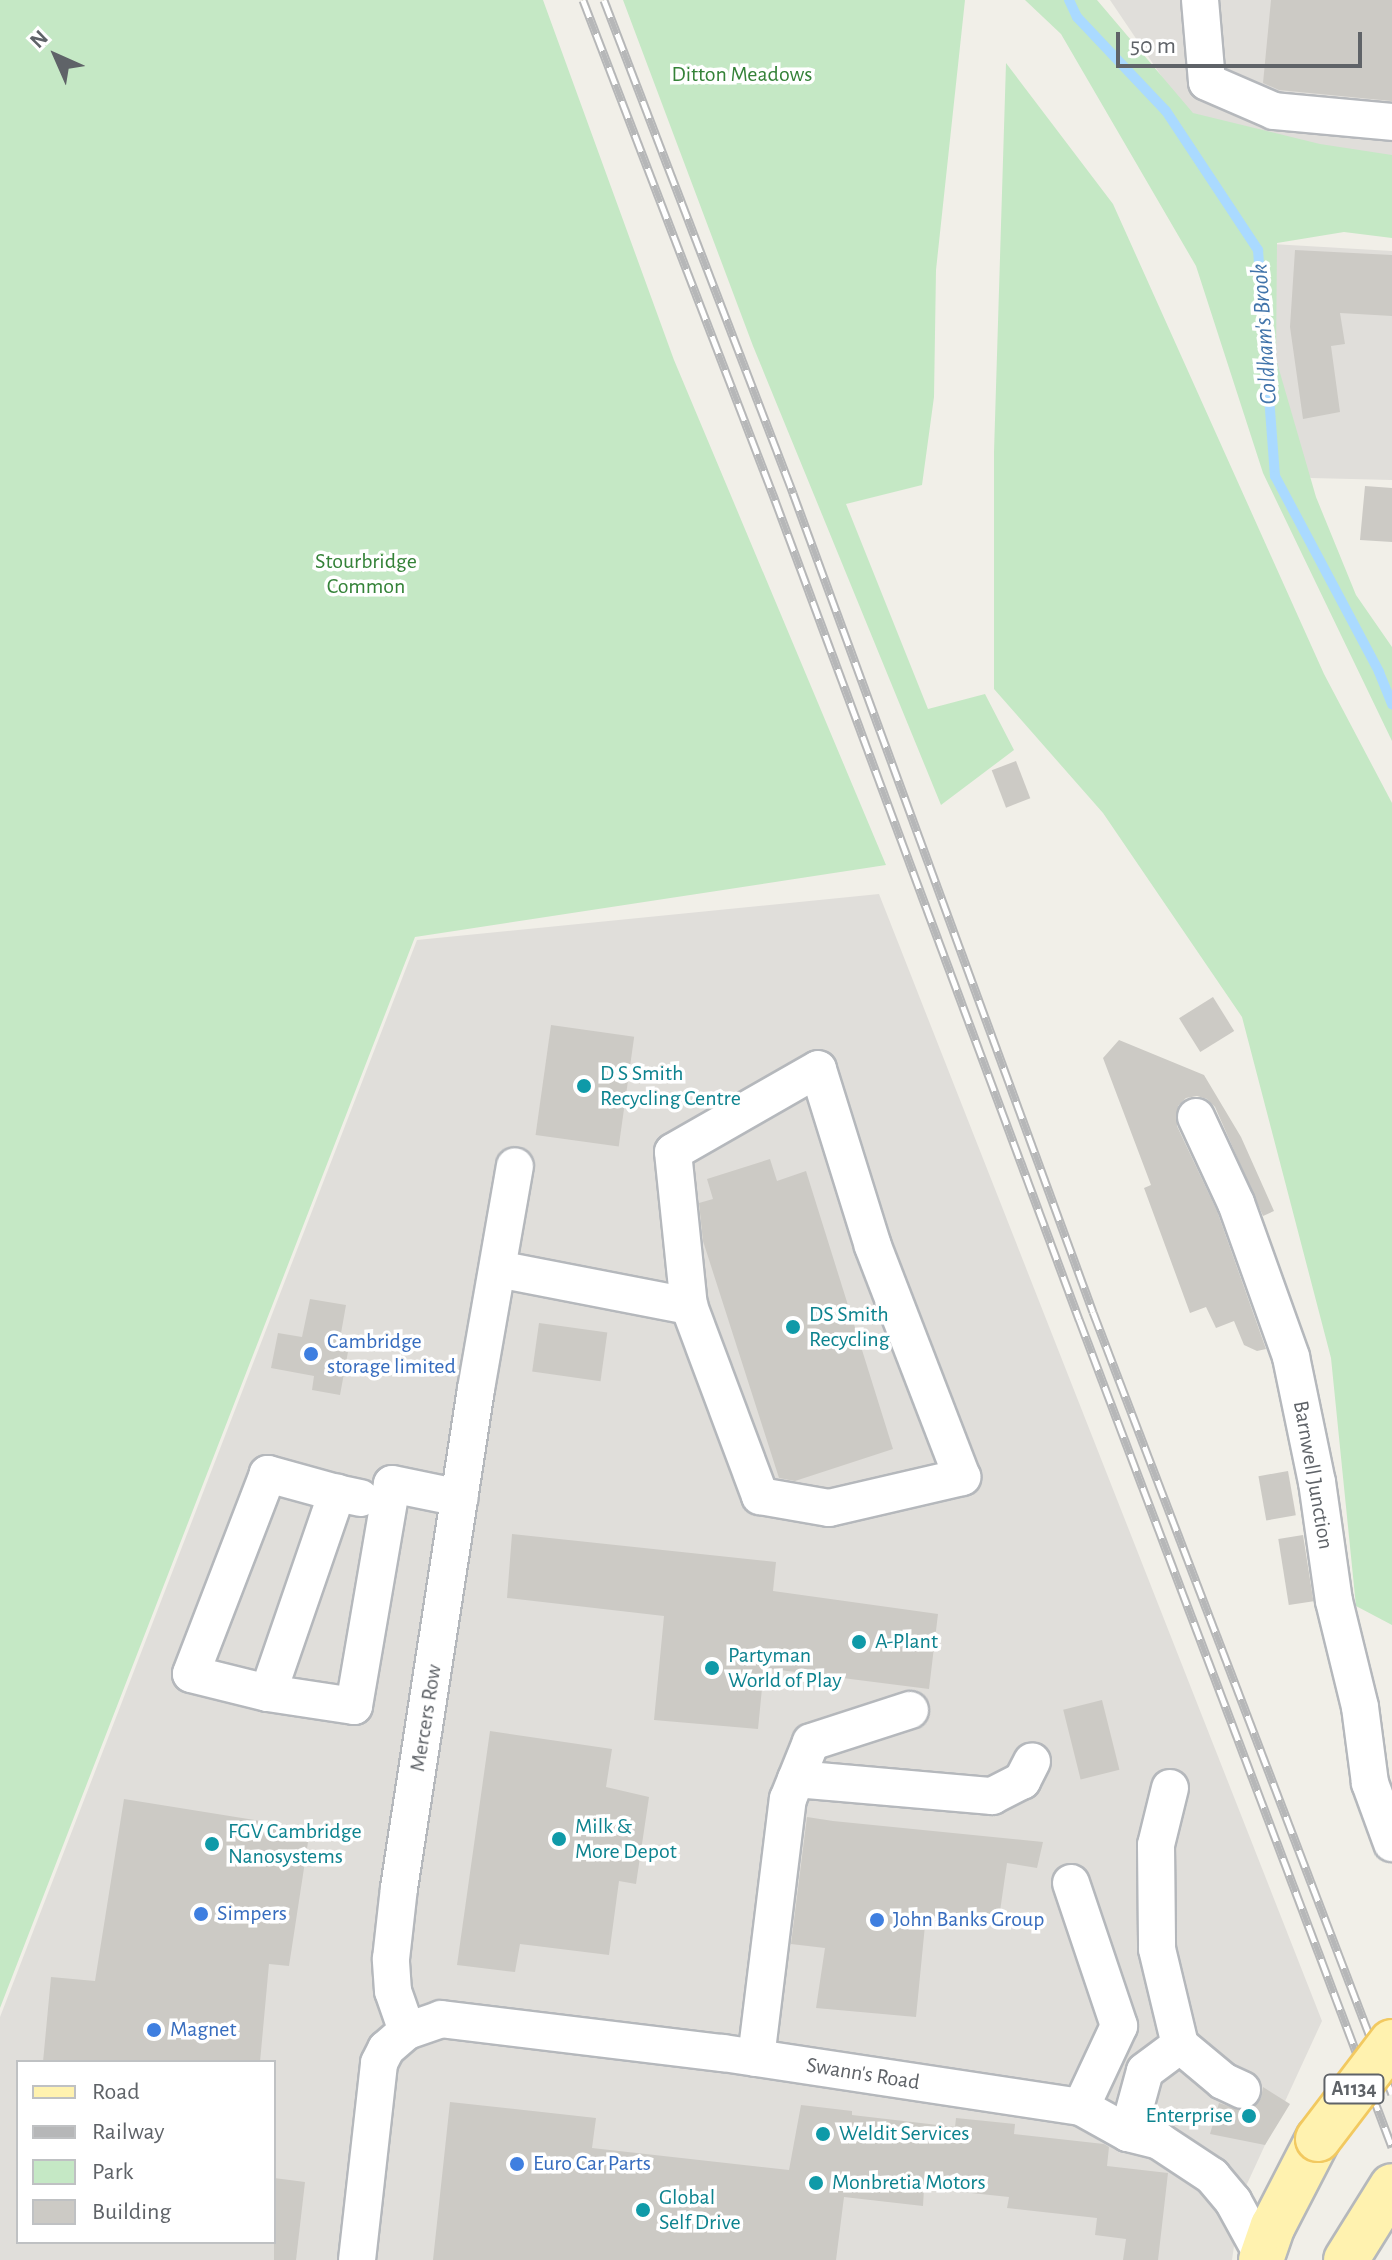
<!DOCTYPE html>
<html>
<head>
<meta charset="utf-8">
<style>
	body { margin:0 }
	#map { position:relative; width:1392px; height:2260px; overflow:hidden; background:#f1efe8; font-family:"Alegreya Sans",sans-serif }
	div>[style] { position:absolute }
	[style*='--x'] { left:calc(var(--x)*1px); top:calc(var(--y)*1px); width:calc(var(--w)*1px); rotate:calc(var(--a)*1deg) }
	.industrial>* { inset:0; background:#e0deda }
	.green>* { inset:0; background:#c5e8c5 }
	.stream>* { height:10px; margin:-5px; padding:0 5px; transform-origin:5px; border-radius:5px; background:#aadaff }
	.building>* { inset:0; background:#cccac5; transform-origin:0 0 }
	.roads { filter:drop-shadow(2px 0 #b5b8bc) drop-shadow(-2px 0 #b5b8bc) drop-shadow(0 2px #b5b8bc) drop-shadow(0 -2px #b5b8bc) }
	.minor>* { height:36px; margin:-18px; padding:0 18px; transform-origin:18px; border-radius:18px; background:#fff }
	.major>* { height:44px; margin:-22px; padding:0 22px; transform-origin:22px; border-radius:22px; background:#fff2af }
	.rail>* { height:9px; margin-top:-4.5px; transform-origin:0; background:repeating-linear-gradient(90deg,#fff 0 18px,#b6b7b8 0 36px); box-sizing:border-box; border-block:2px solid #b6b7b8 }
	.bridges { filter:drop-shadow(2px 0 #f2c960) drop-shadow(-2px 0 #f2c960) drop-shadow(0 2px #f2c960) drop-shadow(0 -2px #f2c960) }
	.major-bridge>* { height:44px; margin:-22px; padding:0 22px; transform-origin:22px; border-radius:22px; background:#fff2af }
	.dots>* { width:22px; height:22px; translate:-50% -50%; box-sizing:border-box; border:4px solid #fff; border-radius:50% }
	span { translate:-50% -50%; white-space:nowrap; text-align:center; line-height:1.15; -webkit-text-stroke:7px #fff; paint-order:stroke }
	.shield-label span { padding:2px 6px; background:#fff; border:2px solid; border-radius:6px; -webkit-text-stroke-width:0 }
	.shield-label { font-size:20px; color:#5f6368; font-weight:700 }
	.park-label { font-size:22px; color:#348238 }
	.culture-label { font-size:22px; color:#0d838f }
	.left { translate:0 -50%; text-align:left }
	.right { translate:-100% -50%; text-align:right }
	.shop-label { font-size:22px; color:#366cbe }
	.street-label { font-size:22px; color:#5f6368 }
	.water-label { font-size:24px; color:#4174aa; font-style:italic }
	.legend { position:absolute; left:16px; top:2060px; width:260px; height:184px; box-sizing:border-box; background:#fff; border:2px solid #bfc1c3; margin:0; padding:10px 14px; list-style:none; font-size:24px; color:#5f6368 }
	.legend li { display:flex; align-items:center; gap:16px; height:40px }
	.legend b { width:40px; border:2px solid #bfc1c3 }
	.north { position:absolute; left:16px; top:16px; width:80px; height:80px; -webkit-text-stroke:6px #fff; paint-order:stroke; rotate:315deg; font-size:22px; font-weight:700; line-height:32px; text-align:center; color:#5f6368 }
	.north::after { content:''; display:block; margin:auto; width:28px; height:36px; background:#5f6368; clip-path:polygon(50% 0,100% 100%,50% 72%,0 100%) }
	.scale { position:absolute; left:1116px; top:32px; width:246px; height:36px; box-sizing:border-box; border:4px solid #5f6368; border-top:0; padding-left:10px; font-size:24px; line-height:28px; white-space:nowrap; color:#5f6368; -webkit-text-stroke:6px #fff; paint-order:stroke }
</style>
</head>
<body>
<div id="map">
	<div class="industrial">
		<i style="clip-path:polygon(1110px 0,1392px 0,1392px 169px,1191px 120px)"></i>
		<i style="clip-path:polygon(1272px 244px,1392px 251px,1392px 480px,1311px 478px,1270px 459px)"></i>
		<i style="clip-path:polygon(evenodd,879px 894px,1322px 2021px,1241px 2197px,1232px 2260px,0 2260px,0 2017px,417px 940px,879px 894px,18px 2062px,274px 2062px,274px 2242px,18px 2242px,18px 2062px)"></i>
	</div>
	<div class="green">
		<i style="clip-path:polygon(0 0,543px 0,674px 360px,886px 865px,415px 937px,0 2008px)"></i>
		<i style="clip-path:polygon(623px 0,965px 0,936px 270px,934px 397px,922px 485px,846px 504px,928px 709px,985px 694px,1014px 750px,941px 805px,753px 346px)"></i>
		<i style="clip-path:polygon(1025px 0,1097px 0,1193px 113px,1320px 144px,1392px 155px,1392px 238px,1344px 232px,1277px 243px,1276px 359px,1316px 497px,1356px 595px,1392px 647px,1392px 741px,1263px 473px,1196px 266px,1061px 34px)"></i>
		<i style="clip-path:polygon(1006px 63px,1113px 204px,1324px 674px,1392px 803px,1392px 1625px,1356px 1606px,1331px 1358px,1242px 1017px,1103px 813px,994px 689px,994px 452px)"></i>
	</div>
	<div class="stream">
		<i style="--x:1069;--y:0;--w:19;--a:65"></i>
		<i style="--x:1077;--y:17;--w:129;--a:46.6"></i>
		<i style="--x:1166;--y:111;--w:167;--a:56.5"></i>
		<i style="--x:1258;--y:250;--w:227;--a:85.7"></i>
		<i style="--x:1275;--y:476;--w:222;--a:62"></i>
		<i style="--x:1379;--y:672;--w:35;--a:68"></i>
	</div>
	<div class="building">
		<i style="clip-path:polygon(1271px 0,1392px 0,1392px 101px,1279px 90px,1263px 83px)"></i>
		<i style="clip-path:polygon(1295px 250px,1392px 255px,1392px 316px,1340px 313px,1345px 344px,1331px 346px,1340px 412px,1303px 419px,1290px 327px)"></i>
		<i style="clip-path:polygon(1365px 486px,1392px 488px,1392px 542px,1360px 540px)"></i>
		<i style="left:1016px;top:761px;width:40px;height:26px;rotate:69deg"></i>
		<i style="left:1213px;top:997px;width:40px;height:40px;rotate:58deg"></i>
		<i style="left:551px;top:1025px;width:84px;height:111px;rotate:8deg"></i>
		<i style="clip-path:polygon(1119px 1040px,1204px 1075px,1241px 1137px,1274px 1211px,1263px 1216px,1215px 1107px,1207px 1099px,1197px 1096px,1186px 1098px,1178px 1106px,1177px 1126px,1217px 1211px,1266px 1349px,1257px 1351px,1244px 1345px,1234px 1321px,1216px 1328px,1206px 1307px,1190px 1313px,1144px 1188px,1151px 1185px,1103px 1058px)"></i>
		<i style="clip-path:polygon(770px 1159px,777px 1181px,806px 1171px,893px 1449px,795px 1481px,779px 1478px,703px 1241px,699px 1203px,713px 1199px,707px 1179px)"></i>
		<i style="clip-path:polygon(310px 1299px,346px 1305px,340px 1339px,350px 1341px,340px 1395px,312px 1390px,314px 1376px,271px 1368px,278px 1333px,302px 1337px)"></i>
		<i style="left:539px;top:1323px;width:69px;height:49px;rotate:8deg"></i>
		<i style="left:1288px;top:1471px;width:45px;height:30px;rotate:80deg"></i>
		<i style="clip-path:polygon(512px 1534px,776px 1562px,773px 1591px,938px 1614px,929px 1689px,764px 1668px,758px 1729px,654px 1720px,664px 1616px,507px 1598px)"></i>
		<i style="left:1303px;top:1535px;width:67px;height:25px;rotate:81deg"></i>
		<i style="left:1102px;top:1700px;width:72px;height:40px;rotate:76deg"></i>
		<i style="clip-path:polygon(490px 1731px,612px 1749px,606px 1787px,649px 1797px,636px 1884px,619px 1881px,609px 1955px,520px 1944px,515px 1972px,457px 1965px)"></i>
		<i style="clip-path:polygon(124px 1799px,310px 1829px,289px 1966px,269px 1964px,260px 2062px,43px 2062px,51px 1977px,95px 1981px)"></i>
		<i style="clip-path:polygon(807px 1817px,833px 1821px,1043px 1842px,1037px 1868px,1007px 1863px,998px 1925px,926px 1915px,916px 2017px,816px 2008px,825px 1948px,791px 1944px)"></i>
		<i style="clip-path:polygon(1263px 2087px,1290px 2104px,1265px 2145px,1210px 2134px,1219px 2103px,1243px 2111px,1253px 2108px,1261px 2098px)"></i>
		<i style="clip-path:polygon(450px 2102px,596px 2118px,592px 2148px,789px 2170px,801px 2105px,852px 2111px,852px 2115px,955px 2127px,956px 2118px,1015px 2124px,1014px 2134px,1104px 2144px,1109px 2147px,1107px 2166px,1168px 2173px,1158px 2260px,1123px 2260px,1126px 2239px,1095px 2235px,1097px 2218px,1007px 2208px,1009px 2197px,924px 2188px,923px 2206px,844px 2197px,836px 2260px,433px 2260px)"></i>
		<i style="clip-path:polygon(274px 2178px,305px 2182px,296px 2260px,274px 2260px)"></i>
	</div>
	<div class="roads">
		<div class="minor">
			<i style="--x:1200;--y:0;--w:82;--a:85.1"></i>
			<i style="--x:1207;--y:82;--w:73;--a:23.4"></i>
			<i style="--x:1274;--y:111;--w:119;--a:5.3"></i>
			<i style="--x:1196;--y:1117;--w:95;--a:65.1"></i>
			<i style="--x:1236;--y:1203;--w:164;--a:70.3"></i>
			<i style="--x:1291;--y:1357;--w:128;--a:78.3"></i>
			<i style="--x:1317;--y:1482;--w:120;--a:81.9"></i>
			<i style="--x:1334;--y:1601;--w:109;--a:76.2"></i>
			<i style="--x:1360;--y:1707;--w:77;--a:82.5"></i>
			<i style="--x:1370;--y:1783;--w:64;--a:69.9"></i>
			<i style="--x:498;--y:1269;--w:195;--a:11"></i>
			<i style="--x:689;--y:1306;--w:203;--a:69.5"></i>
			<i style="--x:760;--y:1496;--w:70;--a:9.9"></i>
			<i style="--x:829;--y:1508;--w:137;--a:-13.1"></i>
			<i style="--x:962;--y:1477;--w:248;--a:-111.1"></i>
			<i style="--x:873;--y:1246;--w:185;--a:-107.3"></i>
			<i style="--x:818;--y:1069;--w:167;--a:150.2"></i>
			<i style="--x:673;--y:1152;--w:155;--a:84.1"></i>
			<i style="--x:337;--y:1493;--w:72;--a:-164.6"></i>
			<i style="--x:268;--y:1474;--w:214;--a:111.1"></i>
			<i style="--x:191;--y:1674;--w:79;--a:13.9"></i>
			<i style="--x:268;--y:1693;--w:87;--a:8.6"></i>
			<i style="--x:354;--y:1706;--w:225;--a:-80.3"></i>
			<i style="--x:392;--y:1484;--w:69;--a:11.6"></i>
			<i style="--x:268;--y:1693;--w:212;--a:-71"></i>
			<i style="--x:337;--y:1493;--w:24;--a:12"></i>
			<i style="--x:796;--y:1779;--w:197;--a:5"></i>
			<i style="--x:992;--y:1796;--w:34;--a:-27"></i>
			<i style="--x:1022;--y:1781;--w:22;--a:-63"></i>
			<i style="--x:1170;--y:1788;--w:59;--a:103.8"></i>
			<i style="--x:1156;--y:1845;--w:104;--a:89.4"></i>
			<i style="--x:1157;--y:1949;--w:99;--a:76.5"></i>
			<i style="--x:1071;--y:1883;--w:151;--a:71.4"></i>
			<i style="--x:1119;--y:2026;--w:89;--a:115.1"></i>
			<i style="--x:407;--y:2031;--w:42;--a:-109.3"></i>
			<i style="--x:393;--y:1991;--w:32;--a:-94"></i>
			<i style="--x:391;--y:1959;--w:71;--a:-83.6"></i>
			<i style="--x:399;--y:1888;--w:505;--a:-81.23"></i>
			<i style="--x:476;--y:1389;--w:226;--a:-80.1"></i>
			<i style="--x:756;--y:2058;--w:261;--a:-83"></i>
			<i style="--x:788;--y:1799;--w:61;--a:-68"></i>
			<i style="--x:811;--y:1742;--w:104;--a:-17.9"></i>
			<i style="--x:1128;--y:2133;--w:64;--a:-74.7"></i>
			<i style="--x:1145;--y:2071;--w:44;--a:-36.6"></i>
			<i style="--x:1180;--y:2045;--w:56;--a:39.9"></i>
			<i style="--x:1223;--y:2081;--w:21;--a:25"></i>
			<i style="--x:357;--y:2260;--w:198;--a:-83.6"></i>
			<i style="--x:379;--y:2063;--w:16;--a:-63"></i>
			<i style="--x:386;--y:2049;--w:28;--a:-41"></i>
			<i style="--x:407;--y:2031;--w:36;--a:-19"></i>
			<i style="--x:441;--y:2019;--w:284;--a:6.9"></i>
			<i style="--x:723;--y:2053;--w:362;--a:8.6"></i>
			<i style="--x:1081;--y:2107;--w:54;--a:29"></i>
			<i style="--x:1128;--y:2133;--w:32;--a:14"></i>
			<i style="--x:1159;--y:2141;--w:64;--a:33.4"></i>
			<i style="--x:1212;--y:2176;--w:33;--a:50"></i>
			<i style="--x:1233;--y:2201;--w:60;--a:61.3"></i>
		</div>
		<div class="major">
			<i style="--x:1261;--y:2260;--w:36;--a:-71"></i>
			<i style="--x:1273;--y:2226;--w:98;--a:-62.7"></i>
			<i style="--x:1346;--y:2260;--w:87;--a:-58.1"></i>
		</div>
	</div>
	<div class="rail">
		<i style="--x:583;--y:0;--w:536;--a:68.99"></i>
		<i style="--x:775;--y:500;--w:874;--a:69.64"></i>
		<i style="--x:1079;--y:1319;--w:885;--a:69.29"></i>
		<i style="--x:604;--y:0;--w:528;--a:69.02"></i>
		<i style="--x:793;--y:493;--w:872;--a:69.88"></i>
		<i style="--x:1093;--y:1312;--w:837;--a:69.08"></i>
	</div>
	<div class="bridges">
		<div class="major-bridge">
			<i style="--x:1318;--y:2139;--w:122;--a:-52.7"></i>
		</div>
	</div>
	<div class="dots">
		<i style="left:584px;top:1086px;background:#0f9aa8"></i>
		<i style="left:793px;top:1327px;background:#0f9aa8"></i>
		<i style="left:311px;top:1354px;background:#3f7fe0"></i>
		<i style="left:859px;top:1642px;background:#0f9aa8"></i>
		<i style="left:712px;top:1668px;background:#0f9aa8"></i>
		<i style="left:559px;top:1839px;background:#0f9aa8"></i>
		<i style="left:212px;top:1844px;background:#0f9aa8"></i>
		<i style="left:201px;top:1914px;background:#3f7fe0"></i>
		<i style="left:877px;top:1920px;background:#3f7fe0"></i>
		<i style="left:154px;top:2030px;background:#3f7fe0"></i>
		<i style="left:1249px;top:2116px;background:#0f9aa8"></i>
		<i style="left:823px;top:2134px;background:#0f9aa8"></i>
		<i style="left:517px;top:2164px;background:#3f7fe0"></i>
		<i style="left:816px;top:2183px;background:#0f9aa8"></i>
		<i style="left:643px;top:2210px;background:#0f9aa8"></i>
	</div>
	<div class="shield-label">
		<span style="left:1354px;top:2089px">A1134</span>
	</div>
	<div class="park-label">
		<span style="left:742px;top:75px">Ditton Meadows</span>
		<span style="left:366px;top:574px">Stourbridge<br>Common</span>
	</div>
	<div class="culture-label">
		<span class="left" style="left:600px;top:1086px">D S Smith<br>Recycling Centre</span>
		<span class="left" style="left:809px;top:1327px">DS Smith<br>Recycling</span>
		<span class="left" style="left:875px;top:1642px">A-Plant</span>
		<span class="left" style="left:728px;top:1668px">Partyman<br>World of Play</span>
		<span class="left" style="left:575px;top:1839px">Milk &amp;<br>More Depot</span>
		<span class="left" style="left:228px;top:1844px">FGV Cambridge<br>Nanosystems</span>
		<span class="right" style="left:1233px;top:2116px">Enterprise</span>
		<span class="left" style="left:839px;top:2134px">Weldit Services</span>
		<span class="left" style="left:832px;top:2183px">Monbretia Motors</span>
		<span class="left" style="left:659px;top:2210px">Global<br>Self Drive</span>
	</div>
	<div class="shop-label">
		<span class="left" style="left:327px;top:1354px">Cambridge<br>storage limited</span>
		<span class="left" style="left:217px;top:1914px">Simpers</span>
		<span class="left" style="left:893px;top:1920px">John Banks Group</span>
		<span class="left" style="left:170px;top:2030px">Magnet</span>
		<span class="left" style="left:533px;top:2164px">Euro Car Parts</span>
	</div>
	<div class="street-label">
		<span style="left:1313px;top:1475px;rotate:80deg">Barnwell Junction</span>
		<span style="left:426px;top:1718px;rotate:-81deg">Mercers Row</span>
		<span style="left:863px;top:2074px;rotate:9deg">Swann's Road</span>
	</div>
	<div class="water-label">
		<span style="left:1265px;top:334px;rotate:-94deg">Coldham's Brook</span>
	</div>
	<ul class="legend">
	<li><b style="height:10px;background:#fff2af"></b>Road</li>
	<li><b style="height:10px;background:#b6b7b8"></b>Railway</li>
	<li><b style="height:22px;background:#c5e8c5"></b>Park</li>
	<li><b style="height:22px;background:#cccac5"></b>Building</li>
	</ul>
	<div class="north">N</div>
	<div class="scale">50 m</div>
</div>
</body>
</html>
